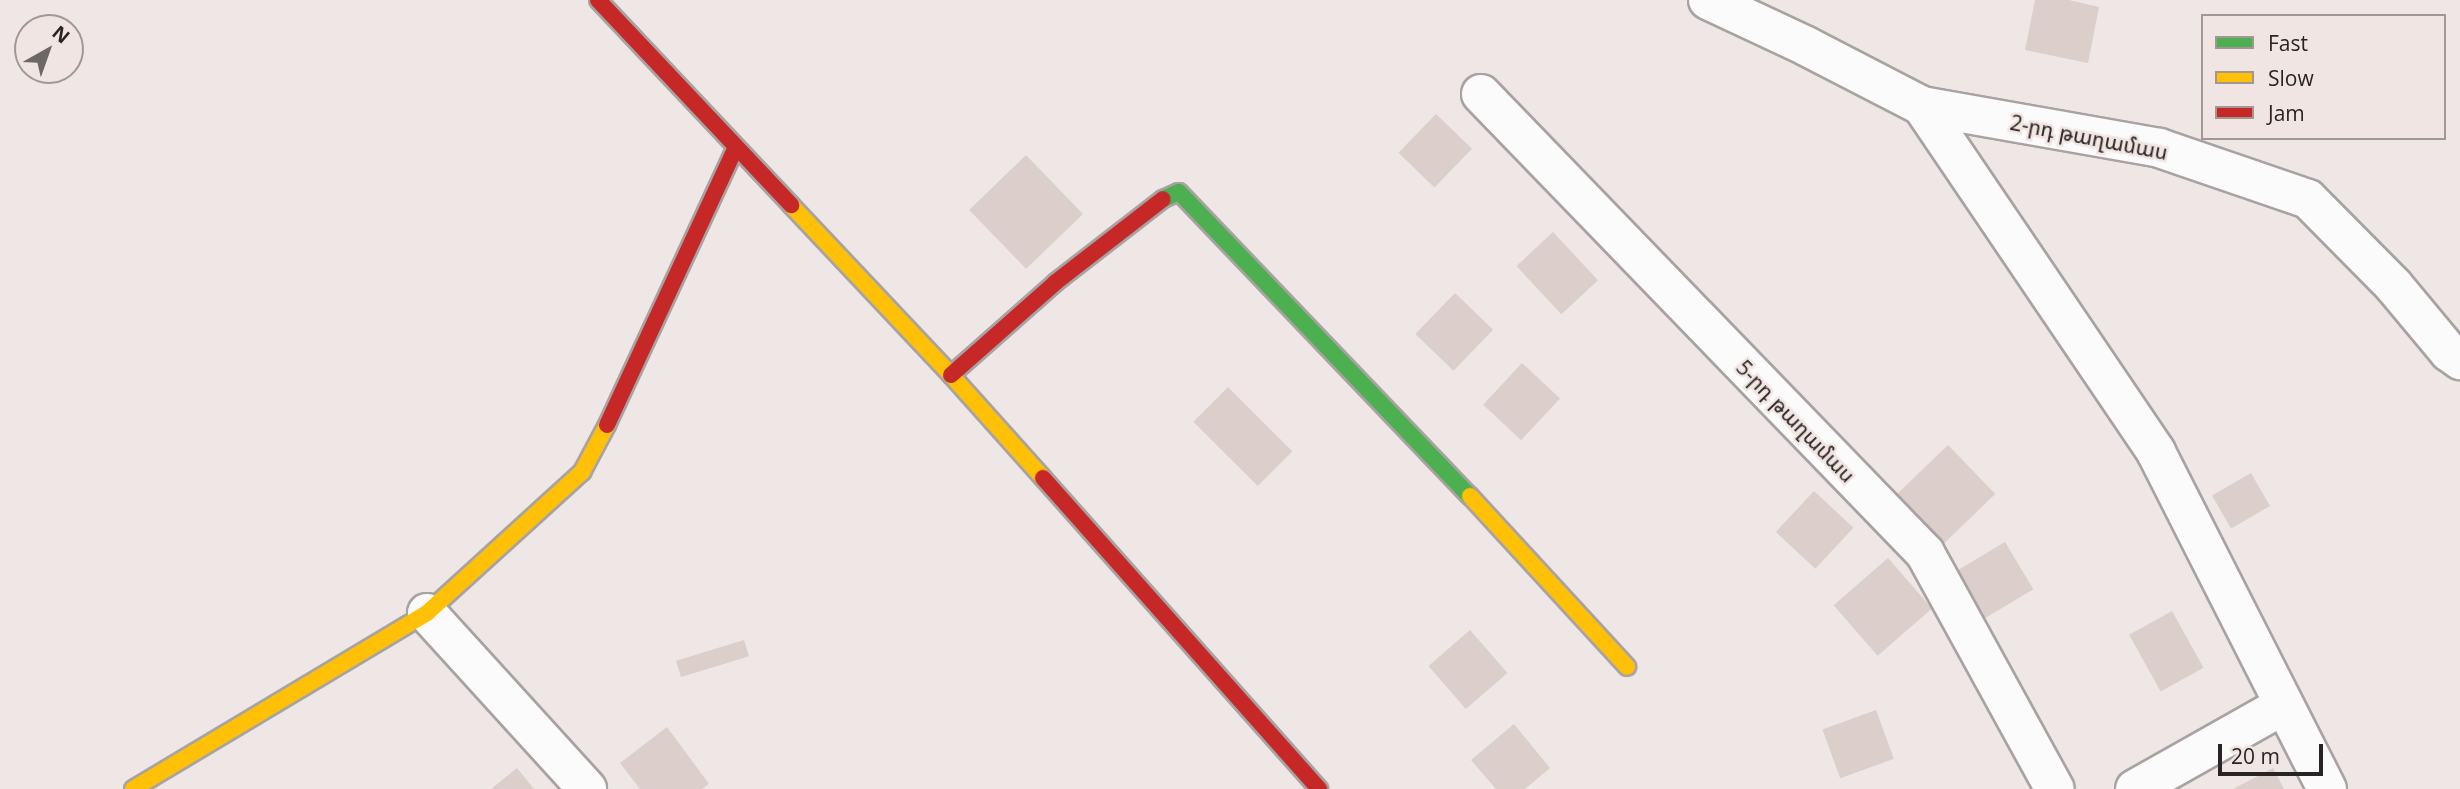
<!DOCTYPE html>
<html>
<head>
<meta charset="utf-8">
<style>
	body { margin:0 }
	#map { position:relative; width:2460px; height:789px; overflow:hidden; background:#eee7e6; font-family:"Open Sans","Noto Sans Armenian",sans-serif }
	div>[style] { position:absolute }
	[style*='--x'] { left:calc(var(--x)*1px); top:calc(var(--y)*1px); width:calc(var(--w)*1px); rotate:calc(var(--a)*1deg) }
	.building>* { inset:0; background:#dbcecb; transform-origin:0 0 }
	.roads { filter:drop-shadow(2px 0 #a8a3a2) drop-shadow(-2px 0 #a8a3a2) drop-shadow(0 2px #a8a3a2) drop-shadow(0 -2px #a8a3a2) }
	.street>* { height:38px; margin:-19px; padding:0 19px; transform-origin:19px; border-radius:19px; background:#fcfbfb }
	.fast>* { height:16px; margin:-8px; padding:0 8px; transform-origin:8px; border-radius:8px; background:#4caf50 }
	.slow>* { height:16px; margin:-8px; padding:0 8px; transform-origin:8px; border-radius:8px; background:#ffc107 }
	.jam>* { height:16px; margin:-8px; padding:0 8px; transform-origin:8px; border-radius:8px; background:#c62828 }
	span { translate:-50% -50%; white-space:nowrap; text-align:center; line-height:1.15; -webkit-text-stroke:5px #f1e5e3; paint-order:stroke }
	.street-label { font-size:21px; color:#282423 }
	.legend { position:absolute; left:2201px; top:14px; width:245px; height:126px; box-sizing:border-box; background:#f1e5e3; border:2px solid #a19896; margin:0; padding:9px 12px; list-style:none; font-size:21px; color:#282423 }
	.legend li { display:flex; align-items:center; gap:14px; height:35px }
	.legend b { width:35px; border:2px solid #a19896 }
	.north { position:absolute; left:14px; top:14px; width:70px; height:70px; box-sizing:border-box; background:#f1e5e3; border:2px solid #a19896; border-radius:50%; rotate:40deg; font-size:19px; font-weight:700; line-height:28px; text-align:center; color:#282423 }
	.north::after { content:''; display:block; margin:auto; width:24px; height:32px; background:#6d6867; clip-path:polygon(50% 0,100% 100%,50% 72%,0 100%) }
	.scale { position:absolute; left:2218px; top:744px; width:105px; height:32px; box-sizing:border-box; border:4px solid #282423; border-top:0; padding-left:9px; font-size:21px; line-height:24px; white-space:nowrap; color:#282423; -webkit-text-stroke:5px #f1e5e3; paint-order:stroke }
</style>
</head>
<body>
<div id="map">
	<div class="building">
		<i style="clip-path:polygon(2035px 0,2069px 0,2099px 7px,2088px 63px,2025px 50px)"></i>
		<i style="left:1436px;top:114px;width:50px;height:54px;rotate:44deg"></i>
		<i style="left:1026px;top:155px;width:82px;height:79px;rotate:46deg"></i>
		<i style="left:1553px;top:232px;width:66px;height:50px;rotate:47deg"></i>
		<i style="left:1455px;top:293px;width:53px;height:57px;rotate:44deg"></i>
		<i style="left:1522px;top:363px;width:52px;height:57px;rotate:43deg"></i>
		<i style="left:1228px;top:387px;width:91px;height:49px;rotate:45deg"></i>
		<i style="left:1948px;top:445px;width:68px;height:75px;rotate:46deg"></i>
		<i style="left:2251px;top:473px;width:38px;height:45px;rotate:60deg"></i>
		<i style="left:1814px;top:491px;width:54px;height:56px;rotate:43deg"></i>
		<i style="left:2005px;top:542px;width:55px;height:58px;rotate:59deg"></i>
		<i style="left:1888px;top:558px;width:67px;height:72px;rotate:49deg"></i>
		<i style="left:2172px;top:611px;width:65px;height:49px;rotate:61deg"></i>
		<i style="left:1470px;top:630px;width:57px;height:55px;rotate:49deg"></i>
		<i style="left:744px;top:640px;width:17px;height:71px;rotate:73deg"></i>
		<i style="left:1876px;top:710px;width:52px;height:57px;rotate:70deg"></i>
		<i style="clip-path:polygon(1514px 724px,1550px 768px,1525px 789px,1496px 789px,1471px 760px)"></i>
		<i style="clip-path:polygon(667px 727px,709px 784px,702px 789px,640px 789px,620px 763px)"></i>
		<i style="clip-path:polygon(517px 768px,534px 789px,491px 789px)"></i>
		<i style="clip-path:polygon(2273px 768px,2284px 789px,2233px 789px)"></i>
	</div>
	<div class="roads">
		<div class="street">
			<i style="--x:1708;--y:0;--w:108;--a:25.1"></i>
			<i style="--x:1806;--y:46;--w:131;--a:27.3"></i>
			<i style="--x:1922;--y:106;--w:241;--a:10"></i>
			<i style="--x:2159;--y:148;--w:157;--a:18.9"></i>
			<i style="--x:2308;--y:199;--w:122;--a:45.3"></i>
			<i style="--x:2394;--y:286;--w:86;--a:50.2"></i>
			<i style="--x:2449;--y:352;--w:14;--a:36"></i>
			<i style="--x:1481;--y:94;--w:639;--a:45.95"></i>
			<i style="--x:1925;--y:553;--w:269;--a:61.2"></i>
			<i style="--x:1922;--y:106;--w:418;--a:55.9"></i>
			<i style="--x:2156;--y:452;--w:378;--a:63.1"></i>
			<i style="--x:427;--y:613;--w:238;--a:47.7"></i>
			<i style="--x:2135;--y:789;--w:171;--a:-29.4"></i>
		</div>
		<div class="fast">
			<i style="--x:1163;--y:199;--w:17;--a:-24"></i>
			<i style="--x:1179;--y:192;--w:421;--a:46.3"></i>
		</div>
		<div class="slow">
			<i style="--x:791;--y:205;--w:233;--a:46.7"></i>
			<i style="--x:951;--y:375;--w:138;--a:48.2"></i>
			<i style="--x:1470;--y:496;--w:232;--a:47.4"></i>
			<i style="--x:133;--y:789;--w:343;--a:-30.9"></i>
			<i style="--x:427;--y:613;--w:210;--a:-42.3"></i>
			<i style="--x:582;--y:472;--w:53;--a:-62"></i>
		</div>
		<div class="jam">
			<i style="--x:598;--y:0;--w:282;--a:46.7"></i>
			<i style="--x:951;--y:375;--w:140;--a:-41.5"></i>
			<i style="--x:1056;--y:282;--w:135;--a:-37.8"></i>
			<i style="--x:607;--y:425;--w:306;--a:-65.1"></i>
			<i style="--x:1043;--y:478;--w:416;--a:48.4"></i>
		</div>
	</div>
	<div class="street-label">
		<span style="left:2089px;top:137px;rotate:11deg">2-րդ թաղամաս</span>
		<span style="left:1796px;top:421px;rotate:46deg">5-րդ թաղամաս</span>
	</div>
	<ul class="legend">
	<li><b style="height:9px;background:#4caf50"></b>Fast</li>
	<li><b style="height:9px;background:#ffc107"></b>Slow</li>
	<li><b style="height:9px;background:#c62828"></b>Jam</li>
	</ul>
	<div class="north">N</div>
	<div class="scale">20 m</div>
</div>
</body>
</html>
